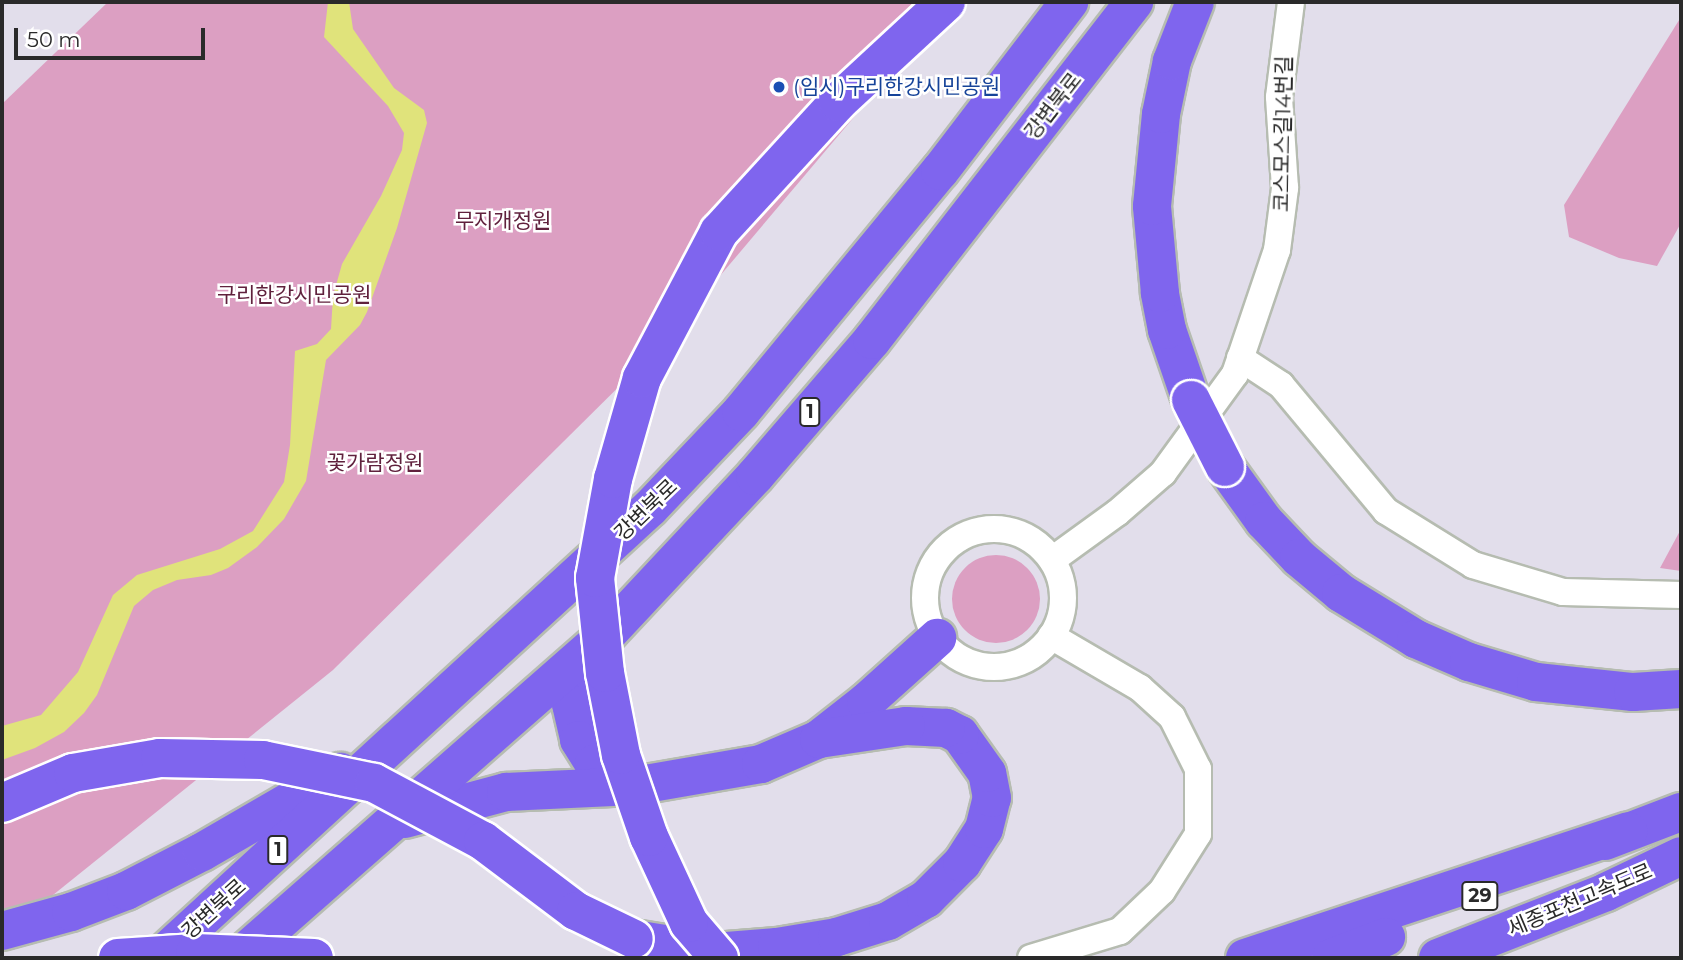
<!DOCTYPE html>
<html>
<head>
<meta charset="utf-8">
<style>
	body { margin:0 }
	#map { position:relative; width:1683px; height:960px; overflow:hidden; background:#e2deeb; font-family:Montserrat,"Noto Sans KR",sans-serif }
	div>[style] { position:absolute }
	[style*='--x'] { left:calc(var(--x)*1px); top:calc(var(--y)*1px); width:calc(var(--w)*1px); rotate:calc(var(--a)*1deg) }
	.green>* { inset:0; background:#dc9fc2 }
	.round { border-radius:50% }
	.water>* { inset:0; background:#e0e37b }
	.roads { filter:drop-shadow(2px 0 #b6bcb1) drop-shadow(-2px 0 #b6bcb1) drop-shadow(0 2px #b6bcb1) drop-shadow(0 -2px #b6bcb1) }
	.street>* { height:26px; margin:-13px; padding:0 13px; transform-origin:13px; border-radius:13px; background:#fff }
	.street>.ring { margin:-13px; padding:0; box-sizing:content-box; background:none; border:26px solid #fff; border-radius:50% }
	.highway>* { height:38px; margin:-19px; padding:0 19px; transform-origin:19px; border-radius:19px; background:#7f65ee }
	.bridges { filter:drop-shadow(2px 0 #fff) drop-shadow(-2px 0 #fff) drop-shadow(0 2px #fff) drop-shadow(0 -2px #fff) }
	.highway-bridge>* { height:38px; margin:-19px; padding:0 19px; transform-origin:19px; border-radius:19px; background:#7f65ee }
	.dots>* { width:19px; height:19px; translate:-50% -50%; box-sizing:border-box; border:4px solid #fff; border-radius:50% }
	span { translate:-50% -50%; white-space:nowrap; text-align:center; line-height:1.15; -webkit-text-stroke:5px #fff; paint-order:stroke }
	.shield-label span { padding:2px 5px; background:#fff; border:2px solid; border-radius:5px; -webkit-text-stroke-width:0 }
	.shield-label { font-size:19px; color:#2a2a2a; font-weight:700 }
	.transit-label { font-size:21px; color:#164399 }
	.left { translate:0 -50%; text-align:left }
	.street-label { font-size:21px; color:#2a2a2a }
	.park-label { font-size:21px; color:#60213d }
	.frame { position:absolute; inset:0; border:4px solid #2a2a2a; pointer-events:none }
	.scale { position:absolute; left:14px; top:28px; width:191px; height:32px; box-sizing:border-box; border:4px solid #2a2a2a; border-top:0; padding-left:9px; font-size:21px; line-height:24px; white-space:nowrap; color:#2a2a2a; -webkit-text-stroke:5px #fff; paint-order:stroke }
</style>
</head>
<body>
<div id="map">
	<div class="green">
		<i style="clip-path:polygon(108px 2px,947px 2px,925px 33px,665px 341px,333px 670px,2px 936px,2px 104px)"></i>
		<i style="clip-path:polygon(1681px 17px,1681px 223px,1657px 266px,1619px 258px,1569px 237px,1564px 205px)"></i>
		<i style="clip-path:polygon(1681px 529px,1681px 571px,1660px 568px)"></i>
		<i class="round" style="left:952px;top:555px;width:88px;height:88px"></i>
	</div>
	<div class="water">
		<i style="clip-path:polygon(328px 2px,349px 2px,353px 29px,394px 88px,424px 110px,427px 123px,397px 228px,367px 312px,360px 325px,326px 360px,306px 481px,284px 519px,257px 547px,228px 568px,211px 575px,177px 580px,153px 590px,134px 606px,97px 695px,84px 713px,64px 732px,35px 748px,2px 760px,2px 726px,41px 715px,78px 672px,113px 595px,137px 575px,220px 549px,253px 531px,284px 482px,290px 445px,295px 351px,317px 344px,331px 329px,333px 296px,342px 264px,381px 196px,402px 150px,404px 133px,388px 106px,324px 37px)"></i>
	</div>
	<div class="roads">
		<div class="street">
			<i style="--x:1240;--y:358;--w:49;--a:33.4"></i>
			<i style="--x:1281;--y:385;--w:164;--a:50.2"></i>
			<i style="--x:1386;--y:511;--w:102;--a:31.8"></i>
			<i style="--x:1473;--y:565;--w:94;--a:16.7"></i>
			<i style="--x:1563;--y:592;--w:118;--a:1.5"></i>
			<i class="ring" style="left:925px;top:529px;width:112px;height:112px"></i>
			<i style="--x:1052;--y:560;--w:80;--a:-35.9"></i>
			<i style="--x:1117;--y:513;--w:61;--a:-41"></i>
			<i style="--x:1163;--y:473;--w:122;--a:-54"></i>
			<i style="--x:1235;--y:374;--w:131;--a:-71.3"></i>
			<i style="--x:1277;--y:250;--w:63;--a:-82.6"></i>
			<i style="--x:1285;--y:188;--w:91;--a:-93.8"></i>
			<i style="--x:1279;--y:97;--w:96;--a:-82.8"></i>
			<i style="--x:1031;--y:958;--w:93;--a:-16.9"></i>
			<i style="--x:1120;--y:931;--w:58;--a:-43.6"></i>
			<i style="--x:1162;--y:891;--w:67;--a:-57.7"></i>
			<i style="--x:1198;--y:834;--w:65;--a:-90"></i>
			<i style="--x:1198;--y:769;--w:58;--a:-116.6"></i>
			<i style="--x:1172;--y:717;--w:43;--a:-137.8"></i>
			<i style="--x:1140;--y:688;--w:103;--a:-149.7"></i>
		</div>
		<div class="highway">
			<i style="--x:1191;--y:400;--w:74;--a:-108.9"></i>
			<i style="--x:1167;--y:330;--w:38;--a:-101"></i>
			<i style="--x:1160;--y:293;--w:87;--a:-95.3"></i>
			<i style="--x:1152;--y:206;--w:92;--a:-84.4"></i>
			<i style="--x:1161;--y:114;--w:54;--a:-78.3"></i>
			<i style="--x:1172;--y:61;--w:63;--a:-68.7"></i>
			<i style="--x:1225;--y:467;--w:67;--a:54.2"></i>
			<i style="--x:1264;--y:521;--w:51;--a:46.6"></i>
			<i style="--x:1299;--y:558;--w:55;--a:39.8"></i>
			<i style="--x:1341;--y:593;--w:88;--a:31.5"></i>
			<i style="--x:1416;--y:639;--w:58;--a:23.5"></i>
			<i style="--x:1469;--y:662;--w:70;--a:16.6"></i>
			<i style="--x:1536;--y:682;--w:98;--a:5.9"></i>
			<i style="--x:1633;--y:692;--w:48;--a:-3.6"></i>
			<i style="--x:596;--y:651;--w:24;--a:123"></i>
			<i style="--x:583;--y:671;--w:35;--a:110"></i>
			<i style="--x:571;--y:704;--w:37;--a:77"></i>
			<i style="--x:579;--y:740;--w:28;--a:58"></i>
			<i style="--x:594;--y:764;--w:46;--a:28.8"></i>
			<i style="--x:405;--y:819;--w:105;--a:-15"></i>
			<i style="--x:506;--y:792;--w:128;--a:-2.7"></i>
			<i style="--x:634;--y:786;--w:129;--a:-9.8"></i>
			<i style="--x:761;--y:764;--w:63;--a:-23.3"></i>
			<i style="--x:819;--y:739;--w:60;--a:-38.2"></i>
			<i style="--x:866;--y:702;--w:96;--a:-42"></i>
			<i style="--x:1605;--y:841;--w:81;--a:-20.9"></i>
			<i style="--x:2;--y:931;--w:72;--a:-15.4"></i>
			<i style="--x:71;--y:912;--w:59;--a:-20.9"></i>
			<i style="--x:126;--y:891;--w:85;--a:-27.2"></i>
			<i style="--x:202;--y:852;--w:160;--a:-30.1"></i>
			<i style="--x:634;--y:939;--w:81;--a:9.2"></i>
			<i style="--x:714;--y:952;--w:63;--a:-4.5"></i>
			<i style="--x:777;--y:947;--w:61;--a:-9.5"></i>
			<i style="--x:837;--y:937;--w:53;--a:-17.4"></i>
			<i style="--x:888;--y:921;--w:44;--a:-30.1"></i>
			<i style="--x:926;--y:899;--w:51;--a:-45"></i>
			<i style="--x:962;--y:863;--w:40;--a:-57.1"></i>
			<i style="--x:984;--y:829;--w:32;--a:-76"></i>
			<i style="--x:992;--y:798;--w:25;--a:-101"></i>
			<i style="--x:987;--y:773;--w:47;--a:-125.4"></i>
			<i style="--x:960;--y:735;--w:16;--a:-153"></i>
			<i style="--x:946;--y:728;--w:40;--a:-177.1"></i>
			<i style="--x:906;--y:726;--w:88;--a:171.5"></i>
			<i style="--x:159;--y:958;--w:666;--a:-42.51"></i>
			<i style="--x:650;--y:508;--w:132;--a:-46.5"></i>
			<i style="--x:741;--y:412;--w:313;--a:-50.5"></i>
			<i style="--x:940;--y:171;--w:213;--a:-52.6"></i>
			<i style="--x:238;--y:958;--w:494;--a:-41.3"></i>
			<i style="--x:609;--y:632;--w:214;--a:-46.9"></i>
			<i style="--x:755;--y:476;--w:179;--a:-49.3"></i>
			<i style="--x:872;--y:340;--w:428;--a:-52.2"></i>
			<i style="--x:1245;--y:958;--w:404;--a:-18.3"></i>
			<i style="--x:1331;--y:958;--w:59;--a:-20.9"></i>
			<i style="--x:1438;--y:958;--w:180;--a:-21.4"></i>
			<i style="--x:1606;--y:892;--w:83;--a:-25.6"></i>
		</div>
	</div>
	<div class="bridges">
		<div class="highway-bridge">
			<i style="--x:1191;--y:400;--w:75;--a:63.1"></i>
			<i style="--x:2;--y:803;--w:77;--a:-22.9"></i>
			<i style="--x:73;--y:773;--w:88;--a:-9.8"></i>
			<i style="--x:160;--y:758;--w:103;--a:1.1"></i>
			<i style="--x:263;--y:760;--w:113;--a:11.7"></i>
			<i style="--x:374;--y:783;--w:123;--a:28"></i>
			<i style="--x:483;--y:841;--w:116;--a:37"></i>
			<i style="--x:576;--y:911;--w:64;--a:25.8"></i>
			<i style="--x:118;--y:958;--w:77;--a:-3.7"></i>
			<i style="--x:195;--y:953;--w:119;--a:2.4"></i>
			<i style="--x:719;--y:958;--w:46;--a:-130.6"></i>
			<i style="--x:689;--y:923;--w:95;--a:-114.9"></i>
			<i style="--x:649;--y:837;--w:87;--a:-108.9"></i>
			<i style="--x:621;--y:755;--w:84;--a:-101"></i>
			<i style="--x:605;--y:673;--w:96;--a:-96"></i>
			<i style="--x:595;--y:578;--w:101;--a:-79.7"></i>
			<i style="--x:613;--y:479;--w:105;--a:-74"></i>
			<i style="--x:642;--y:378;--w:165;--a:-62.2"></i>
			<i style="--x:719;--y:232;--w:176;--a:-47.5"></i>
			<i style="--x:838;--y:102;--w:147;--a:-42.8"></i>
		</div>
	</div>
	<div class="dots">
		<i style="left:779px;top:87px;background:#1a4fb4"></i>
	</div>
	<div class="shield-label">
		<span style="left:810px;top:412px">1</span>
		<span style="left:278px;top:850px">1</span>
		<span style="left:1480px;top:896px">29</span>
	</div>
	<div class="transit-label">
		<span class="left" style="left:793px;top:87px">(임시)구리한강시민공원</span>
	</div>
	<div class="street-label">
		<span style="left:1053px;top:106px;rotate:-52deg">강변북로</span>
		<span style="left:1283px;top:134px;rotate:-89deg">코스모스길14번길</span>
		<span style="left:646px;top:510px;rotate:-44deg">강변북로</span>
		<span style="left:1580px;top:900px;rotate:-23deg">세종포천고속도로</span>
		<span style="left:214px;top:909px;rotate:-42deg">강변북로</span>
	</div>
	<div class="park-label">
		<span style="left:503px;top:221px">무지개정원</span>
		<span style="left:294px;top:295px">구리한강시민공원</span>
		<span style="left:375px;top:463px">꽃가람정원</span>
	</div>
	<div class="frame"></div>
	<div class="scale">50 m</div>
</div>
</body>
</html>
